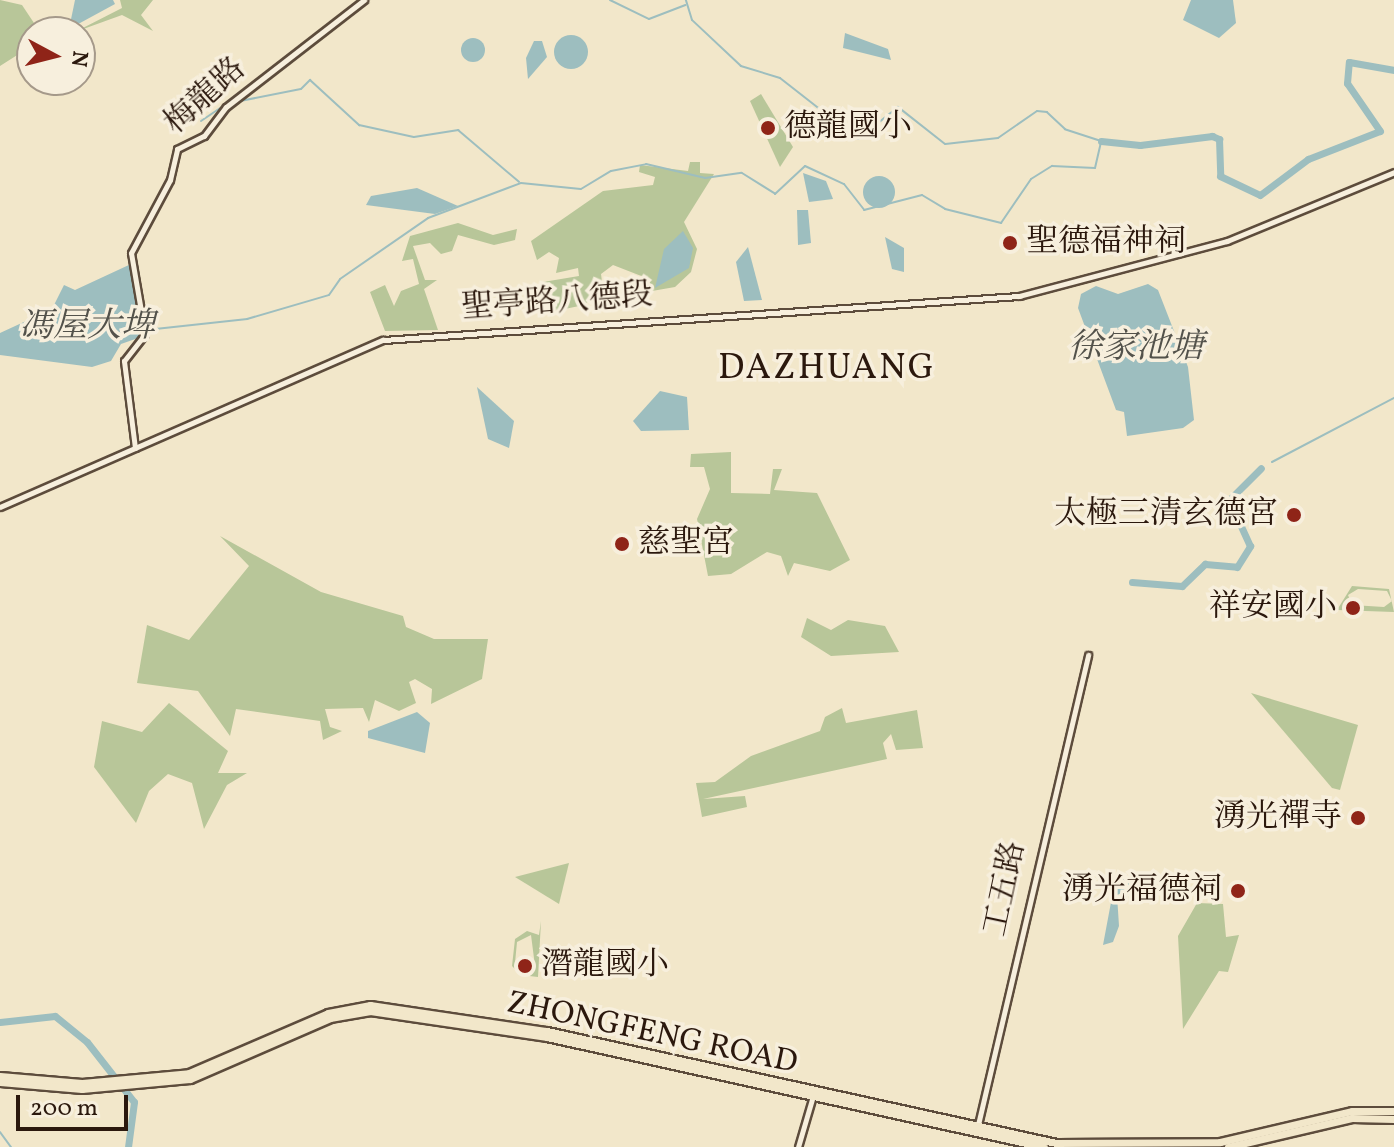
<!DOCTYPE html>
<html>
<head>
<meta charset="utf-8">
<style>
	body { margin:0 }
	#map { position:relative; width:1394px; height:1147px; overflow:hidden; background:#f2e7ca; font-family:Vollkorn,"Noto Serif TC",serif }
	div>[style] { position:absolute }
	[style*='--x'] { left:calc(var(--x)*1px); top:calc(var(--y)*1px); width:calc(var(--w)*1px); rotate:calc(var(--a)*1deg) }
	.green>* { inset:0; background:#b8c699 }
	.water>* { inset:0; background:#9dbebf }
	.round { border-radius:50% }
	.stream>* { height:2px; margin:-1px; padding:0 1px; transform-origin:1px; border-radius:1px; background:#9dbebf }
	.river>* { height:7px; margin:-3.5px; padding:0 3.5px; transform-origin:3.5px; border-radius:3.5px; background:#9dbebf }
	.roads { filter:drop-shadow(2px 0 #5d4c3c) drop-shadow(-2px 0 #5d4c3c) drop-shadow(0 2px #5d4c3c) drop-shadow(0 -2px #5d4c3c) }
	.minor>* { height:5px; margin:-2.5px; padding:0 2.5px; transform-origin:2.5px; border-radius:2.5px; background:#f7efdd }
	.major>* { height:7px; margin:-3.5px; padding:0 3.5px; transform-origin:3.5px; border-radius:3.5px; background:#f2e7ca }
	.dots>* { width:22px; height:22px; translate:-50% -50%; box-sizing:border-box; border:4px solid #f7efdd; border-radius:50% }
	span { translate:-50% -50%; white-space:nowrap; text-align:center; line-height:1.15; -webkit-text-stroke:7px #f7efdd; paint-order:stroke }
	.street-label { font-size:32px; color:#2b180d }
	.poi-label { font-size:32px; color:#2b180d }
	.left { translate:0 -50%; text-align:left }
	.right { translate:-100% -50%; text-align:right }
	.water-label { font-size:34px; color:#53524b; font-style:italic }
	.quarter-label { font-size:36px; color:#2b180d; letter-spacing:2px }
	.north { position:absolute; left:16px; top:16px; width:80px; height:80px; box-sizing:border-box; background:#f7efdd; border:2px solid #a5998a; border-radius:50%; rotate:97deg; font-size:22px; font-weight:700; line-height:32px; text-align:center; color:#2b180d }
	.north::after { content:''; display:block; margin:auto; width:28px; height:36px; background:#8f2418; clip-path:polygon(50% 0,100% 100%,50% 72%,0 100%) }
	.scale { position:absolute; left:16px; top:1095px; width:112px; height:36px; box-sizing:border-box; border:4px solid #2b180d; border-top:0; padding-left:10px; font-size:24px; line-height:28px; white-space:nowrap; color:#2b180d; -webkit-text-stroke:6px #f7efdd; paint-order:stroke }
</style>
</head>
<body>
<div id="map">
	<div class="green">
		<i style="clip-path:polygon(0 0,22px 5px,40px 32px,32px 32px,32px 57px,22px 52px,0 66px)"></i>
		<i style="clip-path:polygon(120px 0,153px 0,141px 15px,153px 31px,122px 15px,75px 32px,122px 8px)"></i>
		<i style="clip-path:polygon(761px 94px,793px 147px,780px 167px,750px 101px)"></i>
		<i style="clip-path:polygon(690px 162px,700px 162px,700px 173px,714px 174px,684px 222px,697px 249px,691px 272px,675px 287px,652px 291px,649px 279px,613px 265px,601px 274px,603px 289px,584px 305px,555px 311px,543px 282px,579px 276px,578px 268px,556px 273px,559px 258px,549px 252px,537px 260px,531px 241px,603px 191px,653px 185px,655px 177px,639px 172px,640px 165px,688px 171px)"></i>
		<i style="clip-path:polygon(458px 223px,493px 235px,517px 229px,515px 240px,494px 245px,458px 235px,452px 251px,441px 254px,430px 243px,413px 246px,425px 280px,437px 280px,424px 289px,438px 330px,385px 331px,370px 292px,385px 285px,394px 306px,401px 291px,419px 284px,413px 259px,402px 261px,410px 236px)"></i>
		<i style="clip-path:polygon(731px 452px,731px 493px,770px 494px,773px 469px,782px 469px,774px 490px,817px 493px,850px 560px,830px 571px,794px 563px,788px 576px,781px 556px,767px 552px,731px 574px,708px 576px,697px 519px,710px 489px,704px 467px,690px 467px,691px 454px)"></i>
		<i style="clip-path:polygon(220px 536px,321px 592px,403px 616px,406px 627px,434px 639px,488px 639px,482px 679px,431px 704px,432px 689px,415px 679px,409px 682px,416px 703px,399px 711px,375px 700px,369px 722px,363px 708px,325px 709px,330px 727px,342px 731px,323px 740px,320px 721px,236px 709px,230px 736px,198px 691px,137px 683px,147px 625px,189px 640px,249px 566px)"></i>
		<i style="clip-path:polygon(evenodd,1352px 586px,1389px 589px,1394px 612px,1337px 610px,1352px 586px,1358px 589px,1387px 591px,1392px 601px,1384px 607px,1352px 605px,1348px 595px,1358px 589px)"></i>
		<i style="clip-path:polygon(807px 618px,831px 630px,848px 620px,885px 626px,899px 652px,831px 656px,801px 637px)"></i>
		<i style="clip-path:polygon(1251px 693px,1358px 725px,1340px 790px,1332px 788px)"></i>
		<i style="clip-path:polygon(169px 703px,228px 751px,218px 773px,247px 773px,227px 785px,204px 829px,192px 783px,168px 774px,149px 791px,136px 823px,94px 767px,102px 721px,142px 732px)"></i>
		<i style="clip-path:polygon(842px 708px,846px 723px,917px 710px,923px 748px,896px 750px,891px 734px,883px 743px,887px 759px,703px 799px,745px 796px,747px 807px,702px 817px,696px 783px,715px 782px,751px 756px,820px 731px,825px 717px)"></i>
		<i style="clip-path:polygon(569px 863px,559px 904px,515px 877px)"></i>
		<i style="clip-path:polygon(1197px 903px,1223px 904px,1226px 937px,1239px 935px,1228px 972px,1219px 971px,1183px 1029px,1178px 936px)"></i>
		<i style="clip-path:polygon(evenodd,541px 921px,538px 977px,521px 975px,512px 966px,515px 939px,527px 931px,539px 935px,541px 921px,531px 935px,535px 966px,525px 973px,515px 963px,517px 942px,531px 935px)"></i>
	</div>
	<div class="water">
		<i style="clip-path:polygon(75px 0,113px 0,115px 4px,69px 29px)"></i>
		<i style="clip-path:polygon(1191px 0,1233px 0,1236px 23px,1219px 38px,1183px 20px)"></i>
		<i style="clip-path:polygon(845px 33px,888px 49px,891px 60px,843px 48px)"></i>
		<i class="round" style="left:554px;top:35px;width:34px;height:34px"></i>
		<i class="round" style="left:461px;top:38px;width:24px;height:24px"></i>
		<i style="clip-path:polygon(534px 41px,542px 41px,547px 57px,528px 79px,526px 58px)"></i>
		<i style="clip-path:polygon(803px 173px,826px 181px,833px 199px,809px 202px)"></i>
		<i class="round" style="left:863px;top:176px;width:32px;height:32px"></i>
		<i style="clip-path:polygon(417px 188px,458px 206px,435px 214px,366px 205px,371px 196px)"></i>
		<i style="clip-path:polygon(797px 210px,808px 210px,811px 243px,798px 245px)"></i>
		<i style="clip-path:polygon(683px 231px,693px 248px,689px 268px,655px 288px,664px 249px)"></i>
		<i style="clip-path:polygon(885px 237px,904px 248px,904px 272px,892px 269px)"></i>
		<i style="clip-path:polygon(748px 247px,762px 300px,744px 301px,736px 262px)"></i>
		<i style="clip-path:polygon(131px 264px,141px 337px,121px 344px,111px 361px,92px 367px,0 355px,0 333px,52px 309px,64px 285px,75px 290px)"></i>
		<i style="clip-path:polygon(1148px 284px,1158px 290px,1188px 367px,1194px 420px,1183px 428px,1127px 436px,1124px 412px,1116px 410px,1078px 308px,1081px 294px,1096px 286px,1118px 294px)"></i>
		<i style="clip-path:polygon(477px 387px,514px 421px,509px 448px,488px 439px)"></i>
		<i style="clip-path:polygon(660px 391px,687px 397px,689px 430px,641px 431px,633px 421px)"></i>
		<i style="clip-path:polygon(417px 712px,430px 723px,425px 753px,368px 738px,368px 731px)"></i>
		<i style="clip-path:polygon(1126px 878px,1132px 889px,1117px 895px,1119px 926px,1113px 942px,1103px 945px,1112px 897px,1105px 882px)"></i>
	</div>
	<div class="stream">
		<i style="--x:610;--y:0;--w:43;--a:26"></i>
		<i style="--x:649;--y:19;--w:39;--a:-21"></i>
		<i style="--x:235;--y:102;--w:67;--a:-11.1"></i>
		<i style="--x:301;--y:89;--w:13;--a:-45"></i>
		<i style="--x:310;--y:80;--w:67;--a:42.6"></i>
		<i style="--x:359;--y:125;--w:56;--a:12.3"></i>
		<i style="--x:414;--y:137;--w:45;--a:-9"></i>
		<i style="--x:458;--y:130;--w:80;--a:40.4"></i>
		<i style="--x:201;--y:121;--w:29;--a:-34"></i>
		<i style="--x:146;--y:330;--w:102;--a:-6.2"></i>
		<i style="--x:247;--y:319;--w:85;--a:-16.3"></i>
		<i style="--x:329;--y:295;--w:19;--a:-55"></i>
		<i style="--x:340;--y:279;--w:107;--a:-34.7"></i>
		<i style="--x:428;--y:218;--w:99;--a:-20.6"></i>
		<i style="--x:521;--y:183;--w:60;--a:5.7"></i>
		<i style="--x:581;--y:189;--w:35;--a:-31"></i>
		<i style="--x:611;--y:171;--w:36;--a:-11"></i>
		<i style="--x:646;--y:164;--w:61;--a:13.3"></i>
		<i style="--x:705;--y:178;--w:37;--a:-8"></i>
		<i style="--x:742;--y:173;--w:39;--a:32"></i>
		<i style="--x:775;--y:194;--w:41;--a:-43"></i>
		<i style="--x:805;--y:166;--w:43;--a:24.8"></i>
		<i style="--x:844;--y:184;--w:33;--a:52"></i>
		<i style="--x:864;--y:210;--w:60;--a:-14.5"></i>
		<i style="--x:922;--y:195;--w:27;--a:31"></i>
		<i style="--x:945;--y:209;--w:58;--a:14"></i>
		<i style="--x:1001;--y:223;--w:53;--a:-55.7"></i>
		<i style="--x:1031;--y:179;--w:25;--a:-32"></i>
		<i style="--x:1052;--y:166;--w:43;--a:2.7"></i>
		<i style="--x:1095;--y:168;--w:28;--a:-77"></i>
		<i style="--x:1101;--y:141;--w:38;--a:-162"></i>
		<i style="--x:1065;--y:129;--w:25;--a:-137"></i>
		<i style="--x:1047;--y:112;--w:10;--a:-174"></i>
		<i style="--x:1037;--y:111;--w:47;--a:145.3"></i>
		<i style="--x:998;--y:138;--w:53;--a:173.5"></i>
		<i style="--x:945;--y:144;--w:60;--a:-141.8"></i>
		<i style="--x:898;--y:107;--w:51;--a:141.3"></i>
		<i style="--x:858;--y:139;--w:99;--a:-142"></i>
		<i style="--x:780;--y:78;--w:41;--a:-162.9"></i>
		<i style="--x:741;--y:66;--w:67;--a:-136.8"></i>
		<i style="--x:692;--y:20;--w:21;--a:-107"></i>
		<i style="--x:1272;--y:462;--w:138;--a:-27.7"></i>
		<i style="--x:0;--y:1132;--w:19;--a:54"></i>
	</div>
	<div class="river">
		<i style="--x:1101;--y:141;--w:39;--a:6"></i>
		<i style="--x:1140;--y:145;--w:73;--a:-7.1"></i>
		<i style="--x:1212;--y:136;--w:8;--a:23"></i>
		<i style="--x:1219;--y:139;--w:37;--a:88"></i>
		<i style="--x:1220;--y:176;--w:44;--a:25.4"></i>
		<i style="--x:1260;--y:195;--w:60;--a:-36.9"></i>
		<i style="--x:1308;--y:159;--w:77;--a:-21.3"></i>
		<i style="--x:1380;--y:131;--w:58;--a:-124.5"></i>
		<i style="--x:1347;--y:83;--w:21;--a:-85"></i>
		<i style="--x:1349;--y:62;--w:46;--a:10.1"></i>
		<i style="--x:1132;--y:582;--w:50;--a:4.6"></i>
		<i style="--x:1182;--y:586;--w:32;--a:-44"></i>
		<i style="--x:1205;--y:564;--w:32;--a:5"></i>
		<i style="--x:1237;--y:567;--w:25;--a:-58"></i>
		<i style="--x:1250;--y:546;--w:51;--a:-114.5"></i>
		<i style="--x:1229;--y:500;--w:45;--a:-45"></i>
		<i style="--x:0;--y:1022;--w:55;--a:-6.2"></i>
		<i style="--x:55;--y:1016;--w:41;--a:39.1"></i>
		<i style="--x:87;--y:1042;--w:76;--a:51.9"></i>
		<i style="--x:134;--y:1102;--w:45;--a:97.6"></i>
	</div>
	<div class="roads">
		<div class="minor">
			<i style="--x:135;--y:448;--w:88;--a:-97.2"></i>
			<i style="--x:124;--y:361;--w:34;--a:-52"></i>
			<i style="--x:145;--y:334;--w:82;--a:-99.8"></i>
			<i style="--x:131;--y:253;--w:83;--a:-61.9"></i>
			<i style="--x:170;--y:180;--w:32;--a:-77"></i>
			<i style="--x:177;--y:149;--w:30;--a:-26"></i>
			<i style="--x:204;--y:136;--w:36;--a:-53"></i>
			<i style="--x:226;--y:107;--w:175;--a:-37.8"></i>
			<i style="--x:0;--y:507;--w:418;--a:-23.6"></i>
			<i style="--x:383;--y:340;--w:638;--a:-3.96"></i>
			<i style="--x:1019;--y:296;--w:215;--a:-14.8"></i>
			<i style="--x:1227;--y:241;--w:181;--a:-22.4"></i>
			<i style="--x:977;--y:1129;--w:487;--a:-76.8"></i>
			<i style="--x:798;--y:1147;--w:50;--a:-73.7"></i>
		</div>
		<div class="major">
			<i style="--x:0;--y:1076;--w:82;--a:4.9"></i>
			<i style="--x:82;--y:1083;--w:107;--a:-5.3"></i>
			<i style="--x:189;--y:1073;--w:151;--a:-23.3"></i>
			<i style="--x:328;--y:1013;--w:43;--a:-10.8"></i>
			<i style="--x:370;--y:1005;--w:179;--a:8.4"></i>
			<i style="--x:547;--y:1031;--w:521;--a:12.41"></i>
			<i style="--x:1056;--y:1143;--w:164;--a:-0.3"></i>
			<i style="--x:1220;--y:1142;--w:136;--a:-13.2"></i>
			<i style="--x:1352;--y:1111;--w:42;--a:0"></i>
			<i style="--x:0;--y:1082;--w:82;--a:4.9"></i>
			<i style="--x:82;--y:1089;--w:108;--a:-5.3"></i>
			<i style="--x:190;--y:1079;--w:153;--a:-23.5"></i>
			<i style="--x:330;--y:1018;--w:41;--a:-9.9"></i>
			<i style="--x:370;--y:1011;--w:179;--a:8.4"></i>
			<i style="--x:547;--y:1037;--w:509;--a:12.48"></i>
			<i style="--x:1228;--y:1147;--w:127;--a:-13.2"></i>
			<i style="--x:1352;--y:1118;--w:42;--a:1.4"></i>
		</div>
	</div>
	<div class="dots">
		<i style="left:768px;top:128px;background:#8f2418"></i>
		<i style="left:1010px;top:243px;background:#8f2418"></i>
		<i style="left:1294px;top:515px;background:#8f2418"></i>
		<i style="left:622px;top:544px;background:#8f2418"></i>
		<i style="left:1353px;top:608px;background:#8f2418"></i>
		<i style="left:1358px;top:818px;background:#8f2418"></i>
		<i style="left:1238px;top:891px;background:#8f2418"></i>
		<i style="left:525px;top:966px;background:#8f2418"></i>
	</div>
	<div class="street-label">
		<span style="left:206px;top:97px;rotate:-42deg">梅龍路</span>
		<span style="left:557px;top:303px;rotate:-4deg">聖亭路八德段</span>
		<span style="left:1006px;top:889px;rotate:-78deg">工五路</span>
		<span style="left:652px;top:1034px;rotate:12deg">ZHONGFENG ROAD</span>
	</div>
	<div class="poi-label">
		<span class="left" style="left:784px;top:128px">德龍國小</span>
		<span class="left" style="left:1026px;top:243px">聖德福神祠</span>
		<span class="right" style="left:1278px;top:515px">太極三清玄德宮</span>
		<span class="left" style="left:638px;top:544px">慈聖宮</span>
		<span class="right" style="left:1337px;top:608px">祥安國小</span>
		<span class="right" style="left:1342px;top:818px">湧光禪寺</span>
		<span class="right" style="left:1222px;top:891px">湧光福德祠</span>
		<span class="left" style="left:541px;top:966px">潛龍國小</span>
	</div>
	<div class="water-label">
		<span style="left:87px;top:328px">馮屋大埤</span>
		<span style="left:1136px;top:349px">徐家池塘</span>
	</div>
	<div class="quarter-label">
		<span style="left:827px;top:370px">DAZHUANG</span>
	</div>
	<div class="north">N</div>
	<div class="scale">200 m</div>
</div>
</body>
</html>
